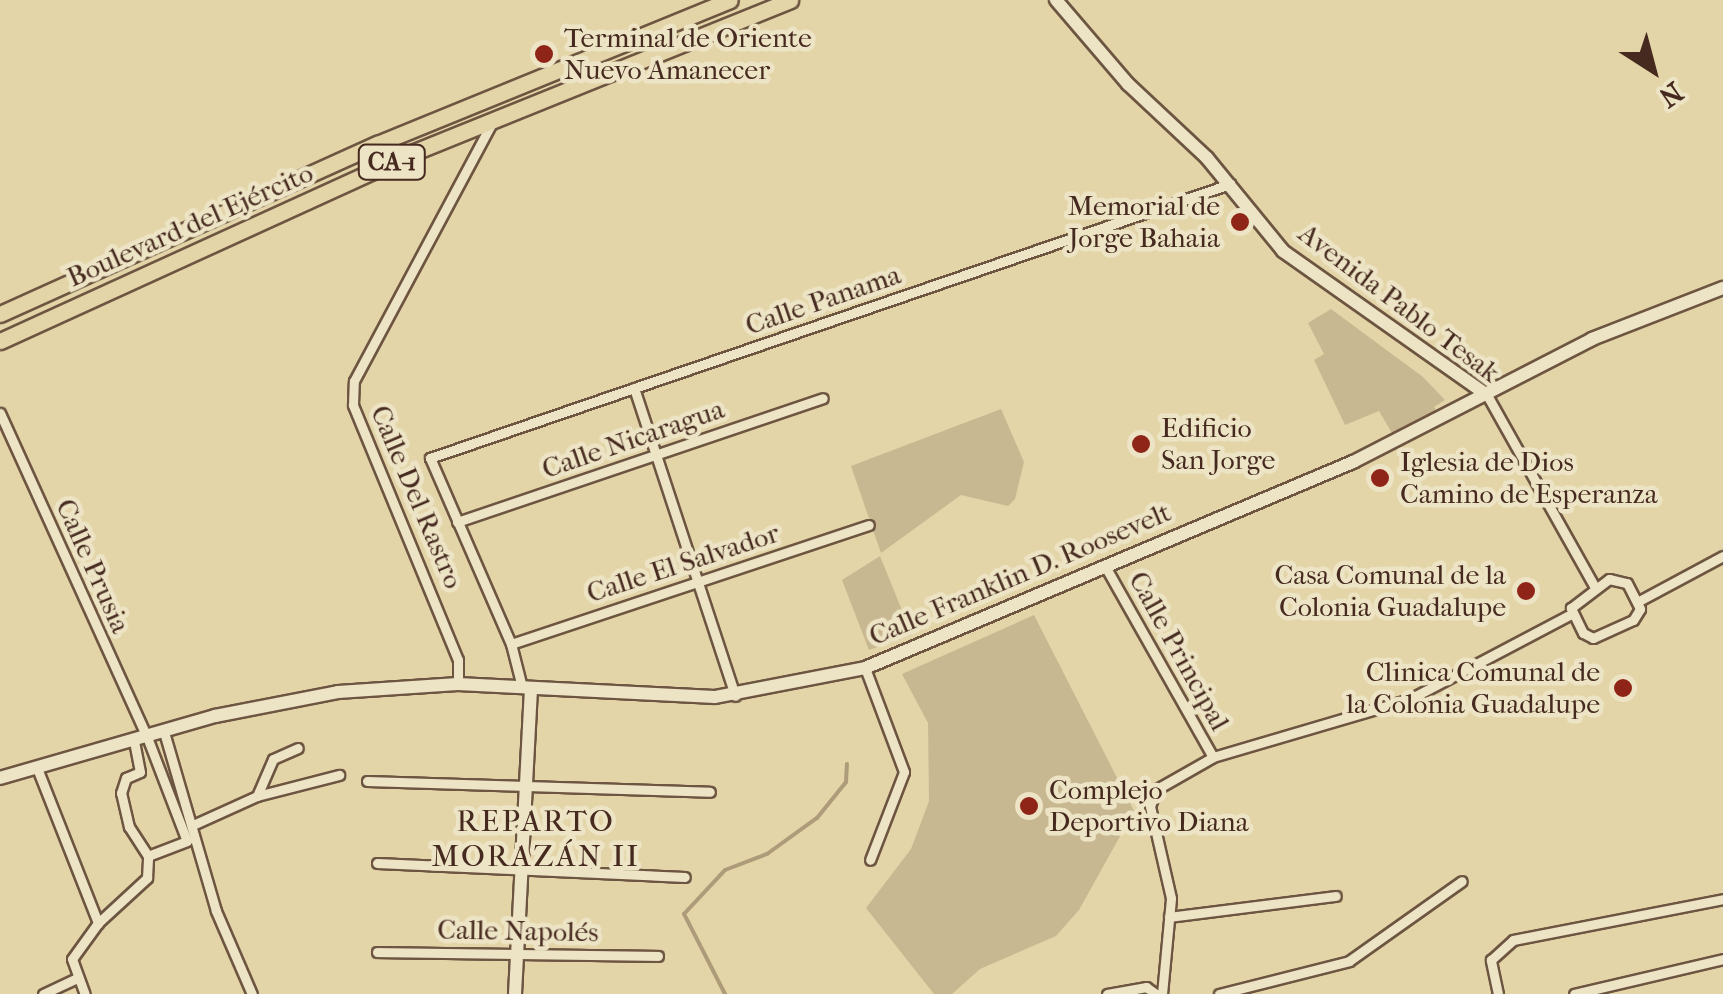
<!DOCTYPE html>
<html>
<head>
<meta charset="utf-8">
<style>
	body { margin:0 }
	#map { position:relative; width:1723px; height:994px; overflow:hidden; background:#e3d5a8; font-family:"IM FELL French Canon",serif }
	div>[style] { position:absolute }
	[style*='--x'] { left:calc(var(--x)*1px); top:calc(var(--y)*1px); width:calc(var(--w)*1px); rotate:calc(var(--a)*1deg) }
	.green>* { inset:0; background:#c8b891 }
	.stream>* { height:4px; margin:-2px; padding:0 2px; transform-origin:2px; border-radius:2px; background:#ae9b79 }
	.roads { filter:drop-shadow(2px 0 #6d5541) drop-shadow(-2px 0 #6d5541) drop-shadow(0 2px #6d5541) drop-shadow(0 -2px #6d5541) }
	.street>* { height:9px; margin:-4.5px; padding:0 4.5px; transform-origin:4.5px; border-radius:4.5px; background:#ede4c6 }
	.secondary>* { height:12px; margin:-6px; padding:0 6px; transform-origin:6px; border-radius:6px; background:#ede4c6 }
	.highway>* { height:15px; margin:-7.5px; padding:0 7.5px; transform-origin:7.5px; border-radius:7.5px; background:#e3d5a8 }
	.dots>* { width:28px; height:28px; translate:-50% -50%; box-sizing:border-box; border:5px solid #ede4c6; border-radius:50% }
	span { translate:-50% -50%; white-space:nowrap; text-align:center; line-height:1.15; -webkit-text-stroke:9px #ede4c6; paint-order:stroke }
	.shield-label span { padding:2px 8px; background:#ede4c6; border:2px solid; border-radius:8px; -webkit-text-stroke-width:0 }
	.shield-label { font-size:25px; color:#462a1f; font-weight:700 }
	.poi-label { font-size:28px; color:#462a1f }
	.left { translate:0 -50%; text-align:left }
	.right { translate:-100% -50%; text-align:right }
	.street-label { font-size:28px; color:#462a1f }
	.neighbourhood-label { font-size:30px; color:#462a1f; letter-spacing:2.5px }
	.north { position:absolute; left:1603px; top:20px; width:100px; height:100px; -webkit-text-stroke:8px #ede4c6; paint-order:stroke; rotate:144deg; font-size:28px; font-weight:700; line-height:40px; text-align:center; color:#462a1f }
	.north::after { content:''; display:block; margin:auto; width:35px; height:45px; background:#462a1f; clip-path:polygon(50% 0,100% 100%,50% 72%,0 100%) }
</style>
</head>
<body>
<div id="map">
	<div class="green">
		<i style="clip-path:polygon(1331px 309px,1423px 377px,1445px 400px,1434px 407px,1437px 412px,1392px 433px,1379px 411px,1345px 425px,1314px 360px,1324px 354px,1308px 323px)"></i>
		<i style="clip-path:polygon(1001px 409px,1024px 462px,1015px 499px,1008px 506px,961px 495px,881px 553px,851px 466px)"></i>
		<i style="clip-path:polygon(880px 556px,912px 635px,869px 650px,842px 580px)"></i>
		<i style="clip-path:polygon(1034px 615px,1134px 811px,1079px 910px,1056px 936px,980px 969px,952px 994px,934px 994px,866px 908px,911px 849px,929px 801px,928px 723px,902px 674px)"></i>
	</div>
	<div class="stream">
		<i style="--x:725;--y:994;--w:90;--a:-117.1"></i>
		<i style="--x:684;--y:914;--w:60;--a:-47"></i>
		<i style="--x:725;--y:870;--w:45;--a:-20.9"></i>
		<i style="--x:767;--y:854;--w:62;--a:-35.8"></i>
		<i style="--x:817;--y:818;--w:46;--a:-51.1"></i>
		<i style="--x:846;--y:782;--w:18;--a:-87"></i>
	</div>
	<div class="roads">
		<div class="street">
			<i style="--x:634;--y:388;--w:324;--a:71.8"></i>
			<i style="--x:1487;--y:395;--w:219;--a:60.7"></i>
			<i style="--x:0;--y:413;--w:356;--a:65.6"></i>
			<i style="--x:147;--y:737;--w:111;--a:69"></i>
			<i style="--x:187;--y:841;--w:42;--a:159"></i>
			<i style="--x:457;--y:522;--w:386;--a:-18.7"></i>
			<i style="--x:1106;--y:568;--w:217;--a:60.5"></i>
			<i style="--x:1609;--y:579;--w:18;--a:13"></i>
			<i style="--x:1627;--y:583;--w:29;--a:63"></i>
			<i style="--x:1640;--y:609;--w:13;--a:122"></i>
			<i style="--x:1633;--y:620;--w:44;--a:155.8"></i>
			<i style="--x:1593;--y:638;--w:11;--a:-153"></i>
			<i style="--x:1583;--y:633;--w:28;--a:-116"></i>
			<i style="--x:1571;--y:608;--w:48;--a:-37.3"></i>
			<i style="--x:1639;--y:601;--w:95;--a:-28.2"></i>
			<i style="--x:511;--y:644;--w:377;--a:-18.4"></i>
			<i style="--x:865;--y:668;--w:111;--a:69.4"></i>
			<i style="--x:904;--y:772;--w:94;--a:111.1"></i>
			<i style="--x:458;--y:684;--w:24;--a:-90"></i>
			<i style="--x:458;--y:660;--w:276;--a:-112.4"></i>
			<i style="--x:353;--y:405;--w:24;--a:-88"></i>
			<i style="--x:354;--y:381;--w:293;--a:-61.9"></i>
			<i style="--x:522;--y:687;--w:44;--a:-104.3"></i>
			<i style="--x:511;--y:644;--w:203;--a:-113.5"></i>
			<i style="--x:430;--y:458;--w:846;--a:-18.91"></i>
			<i style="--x:164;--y:732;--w:186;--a:73.8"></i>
			<i style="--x:216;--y:911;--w:90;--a:66.6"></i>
			<i style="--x:37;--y:768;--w:167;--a:68.5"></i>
			<i style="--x:98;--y:923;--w:44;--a:125.8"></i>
			<i style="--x:72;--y:959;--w:37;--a:70"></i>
			<i style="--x:367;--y:781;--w:343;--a:1.8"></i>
			<i style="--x:257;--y:796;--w:85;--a:-14.4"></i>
			<i style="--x:195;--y:824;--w:68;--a:-24.3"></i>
			<i style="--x:257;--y:796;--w:40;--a:-66.6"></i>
			<i style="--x:273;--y:759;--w:27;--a:-24"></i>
			<i style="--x:377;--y:863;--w:308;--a:2.6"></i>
			<i style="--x:1169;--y:917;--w:168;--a:-7.2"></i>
			<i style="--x:98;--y:923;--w:67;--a:-42.6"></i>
			<i style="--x:147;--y:878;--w:22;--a:-87"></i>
			<i style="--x:148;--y:856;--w:35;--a:-123"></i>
			<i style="--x:129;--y:827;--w:35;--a:-103"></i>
			<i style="--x:121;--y:793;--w:16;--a:-72"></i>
			<i style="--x:126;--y:778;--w:15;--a:-23"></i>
			<i style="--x:140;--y:772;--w:31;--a:-101"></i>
			<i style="--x:377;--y:952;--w:281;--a:0.8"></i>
			<i style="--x:43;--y:994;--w:38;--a:-25"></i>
			<i style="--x:1107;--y:994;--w:40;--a:-10"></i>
			<i style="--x:1146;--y:987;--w:12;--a:35"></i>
			<i style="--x:1162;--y:994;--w:96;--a:-84.6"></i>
			<i style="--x:1171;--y:898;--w:94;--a:-102.9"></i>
			<i style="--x:1150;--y:806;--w:18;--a:-68"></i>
			<i style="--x:1157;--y:789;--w:64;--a:-29.7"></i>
			<i style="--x:1213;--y:757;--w:205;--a:-16.4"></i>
			<i style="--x:1410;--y:699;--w:182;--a:-27.8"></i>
			<i style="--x:1219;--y:994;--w:134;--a:-14.2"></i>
			<i style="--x:1349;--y:961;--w:138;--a:-35.3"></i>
			<i style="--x:1498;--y:994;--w:35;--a:-102"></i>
			<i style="--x:1491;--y:960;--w:30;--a:-42"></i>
			<i style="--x:1513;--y:940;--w:214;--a:-11"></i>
			<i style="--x:1574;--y:994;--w:153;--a:-13.2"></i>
		</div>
		<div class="secondary">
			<i style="--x:1056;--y:0;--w:111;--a:49.4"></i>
			<i style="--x:1128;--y:84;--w:108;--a:43.1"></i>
			<i style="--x:1207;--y:158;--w:120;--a:50.7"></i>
			<i style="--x:1283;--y:251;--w:250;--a:35.2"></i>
			<i style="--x:0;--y:778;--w:224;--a:-16.1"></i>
			<i style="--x:215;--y:716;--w:125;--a:-11"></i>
			<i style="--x:338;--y:692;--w:120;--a:-3.8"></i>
			<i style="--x:458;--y:684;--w:257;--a:2.9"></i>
			<i style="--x:715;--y:697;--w:153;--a:-10.9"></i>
			<i style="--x:865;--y:668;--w:530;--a:-22.89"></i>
			<i style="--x:1353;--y:462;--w:269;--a:-27.2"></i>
			<i style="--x:1592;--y:339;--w:141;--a:-21.3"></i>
			<i style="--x:515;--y:994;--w:306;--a:-87"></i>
		</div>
		<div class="highway">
			<i style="--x:0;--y:314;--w:414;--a:-24.3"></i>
			<i style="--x:377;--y:144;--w:381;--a:-22.2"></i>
			<i style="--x:0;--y:341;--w:453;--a:-24.5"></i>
			<i style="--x:412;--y:153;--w:408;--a:-22"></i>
		</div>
	</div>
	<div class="dots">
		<i style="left:544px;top:54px;background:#8f2418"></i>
		<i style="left:1240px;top:222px;background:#8f2418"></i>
		<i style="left:1141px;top:444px;background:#8f2418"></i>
		<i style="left:1380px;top:478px;background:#8f2418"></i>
		<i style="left:1526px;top:591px;background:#8f2418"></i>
		<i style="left:1623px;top:688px;background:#8f2418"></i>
		<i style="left:1029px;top:806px;background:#8f2418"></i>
	</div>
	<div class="shield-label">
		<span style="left:392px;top:162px">CA-1</span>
	</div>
	<div class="poi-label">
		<span class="left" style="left:564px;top:54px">Terminal de Oriente<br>Nuevo Amanecer</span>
		<span class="right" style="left:1220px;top:222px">Memorial de<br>Jorge Bahaia</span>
		<span class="left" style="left:1161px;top:444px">Edificio<br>San Jorge</span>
		<span class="left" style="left:1400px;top:478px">Iglesia de Dios<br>Camino de Esperanza</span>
		<span class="right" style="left:1506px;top:591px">Casa Comunal de la<br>Colonia Guadalupe</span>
		<span class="right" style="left:1600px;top:688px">Clinica Comunal de<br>la Colonia Guadalupe</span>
		<span class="left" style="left:1049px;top:806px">Complejo<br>Deportivo Diana</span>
	</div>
	<div class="street-label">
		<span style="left:190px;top:225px;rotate:-24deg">Boulevard del Ejército</span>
		<span style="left:823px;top:300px;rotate:-19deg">Calle Panama</span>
		<span style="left:1399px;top:303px;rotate:37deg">Avenida Pablo Tesak</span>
		<span style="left:633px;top:439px;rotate:-19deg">Calle Nicaragua</span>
		<span style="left:417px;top:497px;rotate:67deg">Calle Del Rastro</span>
		<span style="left:683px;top:563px;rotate:-18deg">Calle El Salvador</span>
		<span style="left:93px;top:566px;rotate:66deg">Calle Prusia</span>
		<span style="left:1020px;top:574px;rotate:-23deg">Calle Franklin D. Roosevelt</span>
		<span style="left:1179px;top:651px;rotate:61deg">Calle Principal</span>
		<span style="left:518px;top:931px;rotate:1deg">Calle Napolés</span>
	</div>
	<div class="neighbourhood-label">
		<span style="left:536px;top:839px">REPARTO<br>MORAZÁN II</span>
	</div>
	<div class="north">N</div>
</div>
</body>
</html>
